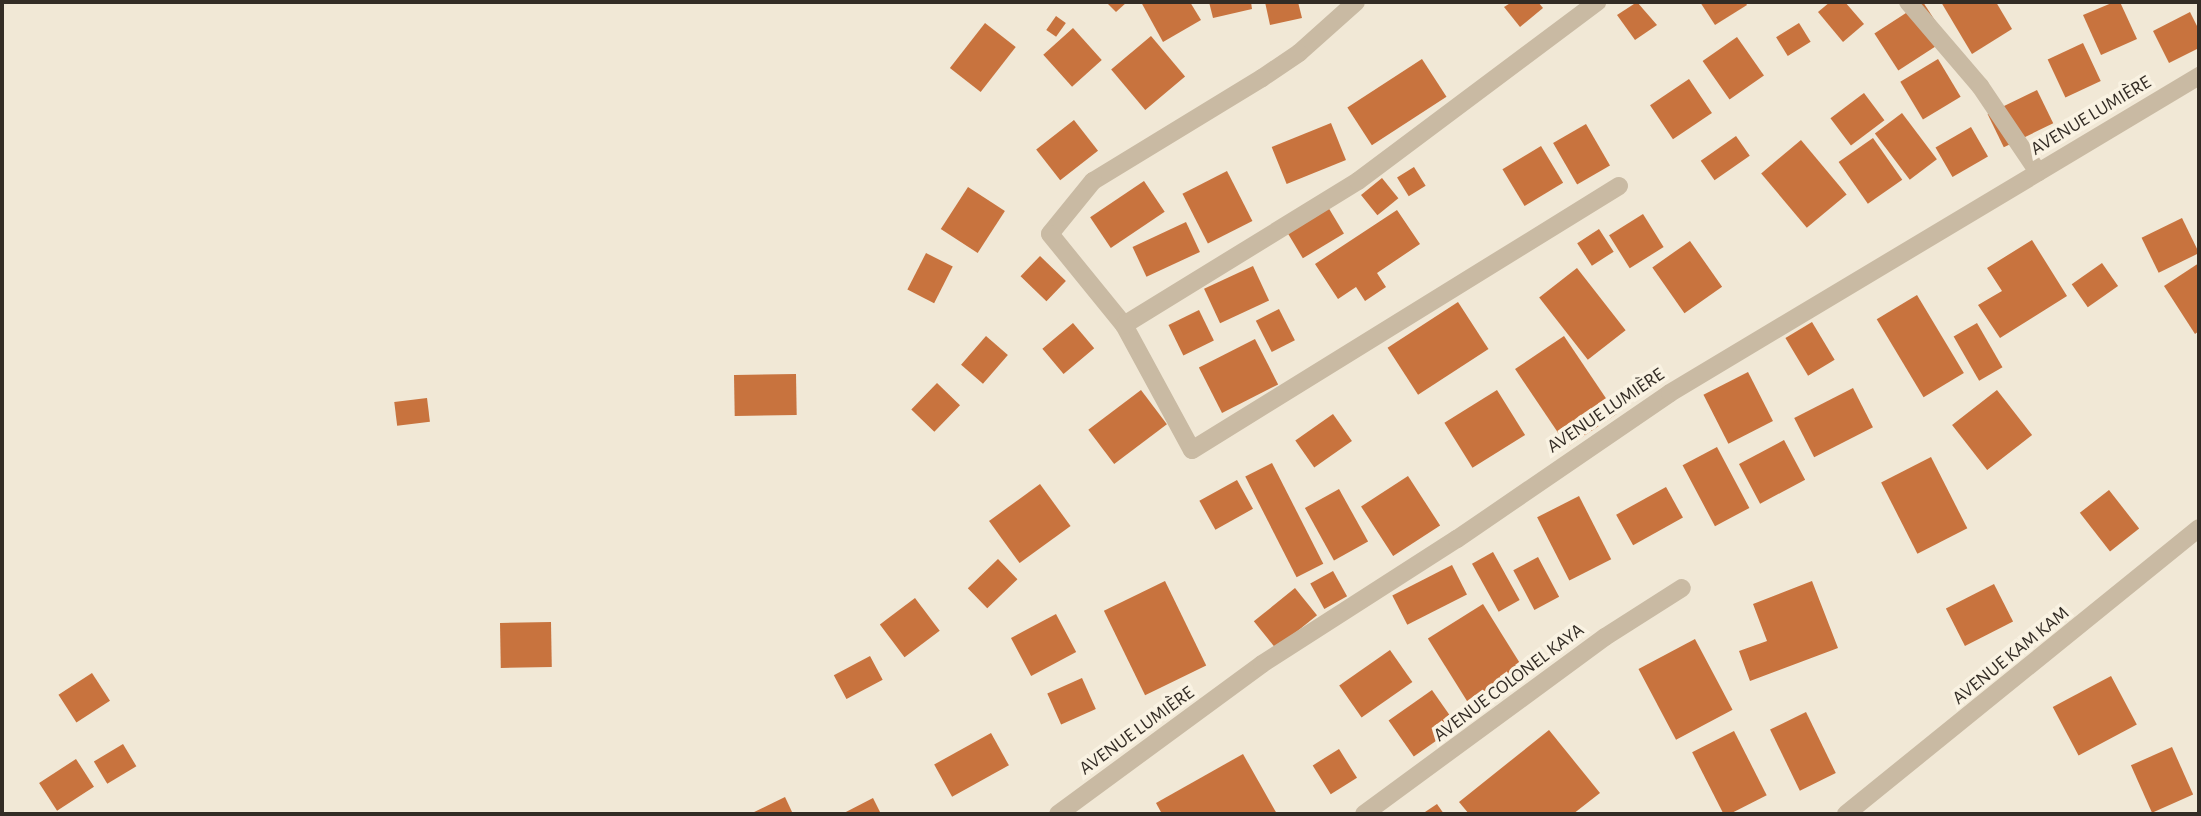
<!DOCTYPE html>
<html>
<head>
<meta charset="utf-8">
<style>
	body { margin:0 }
	#map { position:relative; width:2201px; height:816px; overflow:hidden; background:#f1e8d6; font-family:"Alegreya Sans",sans-serif }
	div>[style] { position:absolute }
	[style*='--x'] { left:calc(var(--x)*1px); top:calc(var(--y)*1px); width:calc(var(--w)*1px); rotate:calc(var(--a)*1deg) }
	.building>* { inset:0; background:#c8733e; transform-origin:0 0 }
	.minor>* { height:18px; margin:-9px; padding:0 9px; transform-origin:9px; border-radius:9px; background:#c9baa3 }
	span { translate:-50% -50%; white-space:nowrap; text-align:center; line-height:1.15; -webkit-text-stroke:7px #f9f2e2; paint-order:stroke }
	.street-label { font-size:19px; color:#332c25 }
	.frame { position:absolute; inset:0; border:4px solid #332c25; pointer-events:none }
</style>
</head>
<body>
<div id="map">
	<div class="building">
		<i style="clip-path:polygon(1106px 2px,1127px 2px,1116px 12px)"></i>
		<i style="clip-path:polygon(1141px 2px,1190px 2px,1201px 20px,1163px 42px)"></i>
		<i style="clip-path:polygon(1209px 2px,1251px 2px,1252px 9px,1213px 18px)"></i>
		<i style="clip-path:polygon(1265px 2px,1298px 2px,1302px 18px,1270px 25px)"></i>
		<i style="clip-path:polygon(1512px 2px,1538px 2px,1543px 8px,1520px 27px,1504px 7px)"></i>
		<i style="clip-path:polygon(1637px 2px,1657px 25px,1635px 40px,1617px 15px)"></i>
		<i style="clip-path:polygon(1700px 2px,1745px 2px,1747px 5px,1715px 25px)"></i>
		<i style="clip-path:polygon(1830px 2px,1845px 2px,1864px 24px,1843px 42px,1818px 12px)"></i>
		<i style="left:1923px;top:2px;width:44px;height:58px;rotate:57deg"></i>
		<i style="clip-path:polygon(1941px 2px,1996px 2px,2012px 29px,1972px 54px)"></i>
		<i style="clip-path:polygon(2114px 2px,2120px 2px,2137px 39px,2101px 55px,2083px 15px)"></i>
		<i style="clip-path:polygon(2190px 12px,2199px 30px,2199px 48px,2169px 63px,2153px 31px)"></i>
		<i style="left:1056px;top:16px;width:12px;height:17px;rotate:35deg"></i>
		<i style="left:985px;top:23px;width:39px;height:57px;rotate:38deg"></i>
		<i style="left:1799px;top:23px;width:22px;height:27px;rotate:58deg"></i>
		<i style="left:1073px;top:28px;width:43px;height:40px;rotate:48deg"></i>
		<i style="left:1151px;top:36px;width:53px;height:52px;rotate:50deg"></i>
		<i style="left:1737px;top:37px;width:47px;height:42px;rotate:55deg"></i>
		<i style="left:2083px;top:43px;width:42px;height:39px;rotate:65deg"></i>
		<i style="left:1422px;top:59px;width:45px;height:89px;rotate:57deg"></i>
		<i style="left:1938px;top:59px;width:44px;height:44px;rotate:59deg"></i>
		<i style="left:1689px;top:79px;width:41px;height:47px;rotate:56deg"></i>
		<i style="left:2037px;top:90px;width:37px;height:55px;rotate:64deg"></i>
		<i style="left:1864px;top:93px;width:34px;height:42px;rotate:53deg"></i>
		<i style="left:1902px;top:113px;width:58px;height:34px;rotate:53deg"></i>
		<i style="left:1074px;top:120px;width:39px;height:48px;rotate:52deg"></i>
		<i style="left:1331px;top:123px;width:40px;height:64px;rotate:68deg"></i>
		<i style="left:1586px;top:124px;width:48px;height:38px;rotate:60deg"></i>
		<i style="left:1971px;top:127px;width:34px;height:41px;rotate:60deg"></i>
		<i style="left:1736px;top:136px;width:24px;height:43px;rotate:55deg"></i>
		<i style="left:1873px;top:138px;width:51px;height:42px;rotate:55deg"></i>
		<i style="left:1801px;top:140px;width:71px;height:52px;rotate:50deg"></i>
		<i style="left:1541px;top:146px;width:43px;height:45px;rotate:59deg"></i>
		<i style="left:1414px;top:167px;width:22px;height:20px;rotate:58deg"></i>
		<i style="left:1227px;top:171px;width:56px;height:50px;rotate:63deg"></i>
		<i style="left:1382px;top:178px;width:26px;height:27px;rotate:51deg"></i>
		<i style="left:1144px;top:181px;width:37px;height:65px;rotate:56deg"></i>
		<i style="left:968px;top:187px;width:44px;height:50px;rotate:33deg"></i>
		<i style="left:1328px;top:207px;width:31px;height:48px;rotate:59deg"></i>
		<i style="clip-path:polygon(1397px 210px,1420px 244px,1377px 273px,1386px 287px,1365px 301px,1356px 287px,1338px 299px,1315px 264px)"></i>
		<i style="left:1643px;top:214px;width:39px;height:40px;rotate:58deg"></i>
		<i style="left:2182px;top:218px;width:39px;height:45px;rotate:64deg"></i>
		<i style="left:1186px;top:222px;width:33px;height:59px;rotate:65deg"></i>
		<i style="left:1599px;top:229px;width:27px;height:26px;rotate:57deg"></i>
		<i style="clip-path:polygon(2032px 240px,2067px 296px,2000px 338px,1978px 305px,2002px 291px,1987px 268px)"></i>
		<i style="left:1690px;top:241px;width:56px;height:46px;rotate:55deg"></i>
		<i style="left:926px;top:253px;width:30px;height:41px;rotate:27deg"></i>
		<i style="left:1040px;top:256px;width:36px;height:28px;rotate:44deg"></i>
		<i style="left:2102px;top:263px;width:28px;height:37px;rotate:55deg"></i>
		<i style="clip-path:polygon(2199px 263px,2199px 331px,2195px 334px,2164px 286px)"></i>
		<i style="left:1253px;top:266px;width:38px;height:54px;rotate:65deg"></i>
		<i style="left:1577px;top:268px;width:79px;height:48px;rotate:52deg"></i>
		<i style="left:1917px;top:295px;width:91px;height:47px;rotate:59deg"></i>
		<i style="left:1458px;top:302px;width:56px;height:84px;rotate:57deg"></i>
		<i style="left:1279px;top:309px;width:35px;height:26px;rotate:63deg"></i>
		<i style="left:1199px;top:310px;width:34px;height:34px;rotate:64deg"></i>
		<i style="left:1812px;top:322px;width:44px;height:31px;rotate:59deg"></i>
		<i style="left:1073px;top:323px;width:33px;height:40px;rotate:50deg"></i>
		<i style="left:1977px;top:323px;width:51px;height:27px;rotate:60deg"></i>
		<i style="left:986px;top:336px;width:29px;height:38px;rotate:41deg"></i>
		<i style="left:1564px;top:336px;width:94px;height:59px;rotate:56deg"></i>
		<i style="left:1255px;top:339px;width:51px;height:63px;rotate:63deg"></i>
		<i style="left:1748px;top:372px;width:55px;height:50px;rotate:63deg"></i>
		<i style="left:796px;top:374px;width:41px;height:62px;rotate:89deg"></i>
		<i style="left:937px;top:383px;width:32px;height:37px;rotate:44deg"></i>
		<i style="left:1853px;top:388px;width:44px;height:66px;rotate:63deg"></i>
		<i style="left:1141px;top:390px;width:43px;height:66px;rotate:53deg"></i>
		<i style="left:1497px;top:390px;width:53px;height:62px;rotate:58deg"></i>
		<i style="left:1997px;top:390px;width:57px;height:57px;rotate:52deg"></i>
		<i style="left:427px;top:398px;width:24px;height:33px;rotate:83deg"></i>
		<i style="left:1333px;top:414px;width:33px;height:46px;rotate:55deg"></i>
		<i style="left:1784px;top:440px;width:45px;height:51px;rotate:62deg"></i>
		<i style="left:1717px;top:447px;width:69px;height:39px;rotate:62deg"></i>
		<i style="left:1931px;top:457px;width:80px;height:56px;rotate:63deg"></i>
		<i style="left:1272px;top:463px;width:113px;height:30px;rotate:63deg"></i>
		<i style="left:1408px;top:476px;width:59px;height:56px;rotate:57deg"></i>
		<i style="left:1237px;top:480px;width:33px;height:43px;rotate:61deg"></i>
		<i style="left:1040px;top:484px;width:52px;height:63px;rotate:54deg"></i>
		<i style="left:1666px;top:487px;width:35px;height:57px;rotate:61deg"></i>
		<i style="left:1339px;top:489px;width:60px;height:39px;rotate:61deg"></i>
		<i style="left:2109px;top:490px;width:49px;height:37px;rotate:52deg"></i>
		<i style="left:1579px;top:496px;width:71px;height:47px;rotate:63deg"></i>
		<i style="left:1493px;top:552px;width:55px;height:24px;rotate:61deg"></i>
		<i style="left:1538px;top:557px;width:45px;height:28px;rotate:62deg"></i>
		<i style="left:998px;top:559px;width:28px;height:42px;rotate:46deg"></i>
		<i style="left:1452px;top:565px;width:33px;height:67px;rotate:63deg"></i>
		<i style="left:1333px;top:571px;width:29px;height:26px;rotate:61deg"></i>
		<i style="left:1165px;top:581px;width:94px;height:68px;rotate:64deg"></i>
		<i style="clip-path:polygon(1812px 581px,1838px 648px,1750px 681px,1739px 651px,1767px 641px,1753px 604px)"></i>
		<i style="left:1994px;top:584px;width:42px;height:54px;rotate:63deg"></i>
		<i style="left:1295px;top:588px;width:35px;height:53px;rotate:51deg"></i>
		<i style="left:915px;top:598px;width:41px;height:44px;rotate:53deg"></i>
		<i style="left:1483px;top:604px;width:78px;height:65px;rotate:58deg"></i>
		<i style="left:1056px;top:614px;width:43px;height:51px;rotate:62deg"></i>
		<i style="left:551px;top:622px;width:45px;height:51px;rotate:89deg"></i>
		<i style="left:1695px;top:639px;width:80px;height:64px;rotate:62deg"></i>
		<i style="left:1390px;top:650px;width:39px;height:62px;rotate:55deg"></i>
		<i style="left:870px;top:656px;width:27px;height:41px;rotate:62deg"></i>
		<i style="left:92px;top:673px;width:33px;height:40px;rotate:57deg"></i>
		<i style="left:2111px;top:676px;width:55px;height:66px;rotate:62deg"></i>
		<i style="left:1082px;top:678px;width:34px;height:38px;rotate:66deg"></i>
		<i style="left:1432px;top:690px;width:44px;height:53px;rotate:55deg"></i>
		<i style="left:1806px;top:712px;width:68px;height:40px;rotate:64deg"></i>
		<i style="clip-path:polygon(1549px 730px,1600px 793px,1573px 814px,1469px 814px,1459px 802px)"></i>
		<i style="left:1734px;top:731px;width:72px;height:47px;rotate:63deg"></i>
		<i style="left:991px;top:733px;width:37px;height:65px;rotate:61deg"></i>
		<i style="left:123px;top:744px;width:26px;height:34px;rotate:59deg"></i>
		<i style="left:2172px;top:747px;width:52px;height:45px;rotate:66deg"></i>
		<i style="left:1339px;top:749px;width:34px;height:31px;rotate:58deg"></i>
		<i style="clip-path:polygon(1243px 754px,1277px 814px,1162px 814px,1156px 803px)"></i>
		<i style="left:76px;top:759px;width:33px;height:44px;rotate:57deg"></i>
		<i style="clip-path:polygon(785px 797px,793px 814px,750px 814px)"></i>
		<i style="clip-path:polygon(873px 798px,881px 814px,842px 814px)"></i>
		<i style="clip-path:polygon(1437px 804px,1444px 814px,1422px 814px)"></i>
	</div>
	<div class="minor">
		<i style="--x:1356;--y:2;--w:76;--a:138.2"></i>
		<i style="--x:1299;--y:53;--w:45;--a:146"></i>
		<i style="--x:1262;--y:78;--w:198;--a:148.6"></i>
		<i style="--x:1093;--y:181;--w:68;--a:129.1"></i>
		<i style="--x:1050;--y:234;--w:117;--a:50.9"></i>
		<i style="--x:1124;--y:325;--w:142;--a:61.5"></i>
		<i style="--x:1192;--y:450;--w:502;--a:-31.73"></i>
		<i style="--x:1908;--y:2;--w:111;--a:49.4"></i>
		<i style="--x:1980;--y:86;--w:104;--a:56"></i>
		<i style="--x:1124;--y:325;--w:275;--a:-31.6"></i>
		<i style="--x:1358;--y:181;--w:299;--a:-36.8"></i>
		<i style="--x:1058;--y:814;--w:253;--a:-36.3"></i>
		<i style="--x:1262;--y:664;--w:232;--a:-32.7"></i>
		<i style="--x:1457;--y:539;--w:258;--a:-34.4"></i>
		<i style="--x:1670;--y:393;--w:617;--a:-30.93"></i>
		<i style="--x:1364;--y:814;--w:299;--a:-36.3"></i>
		<i style="--x:1605;--y:637;--w:91;--a:-32.5"></i>
		<i style="--x:1846;--y:814;--w:454;--a:-39"></i>
	</div>
	<div class="street-label">
		<span style="left:2091px;top:116px;rotate:-31deg">AVENUE LUMIÈRE</span>
		<span style="left:1606px;top:411px;rotate:-34deg">AVENUE LUMIÈRE</span>
		<span style="left:2011px;top:656px;rotate:-39deg">AVENUE KAM KAM</span>
		<span style="left:1509px;top:683px;rotate:-37deg">AVENUE COLONEL KAYA</span>
		<span style="left:1137px;top:731px;rotate:-36deg">AVENUE LUMIÈRE</span>
	</div>
	<div class="frame"></div>
</div>
</body>
</html>
